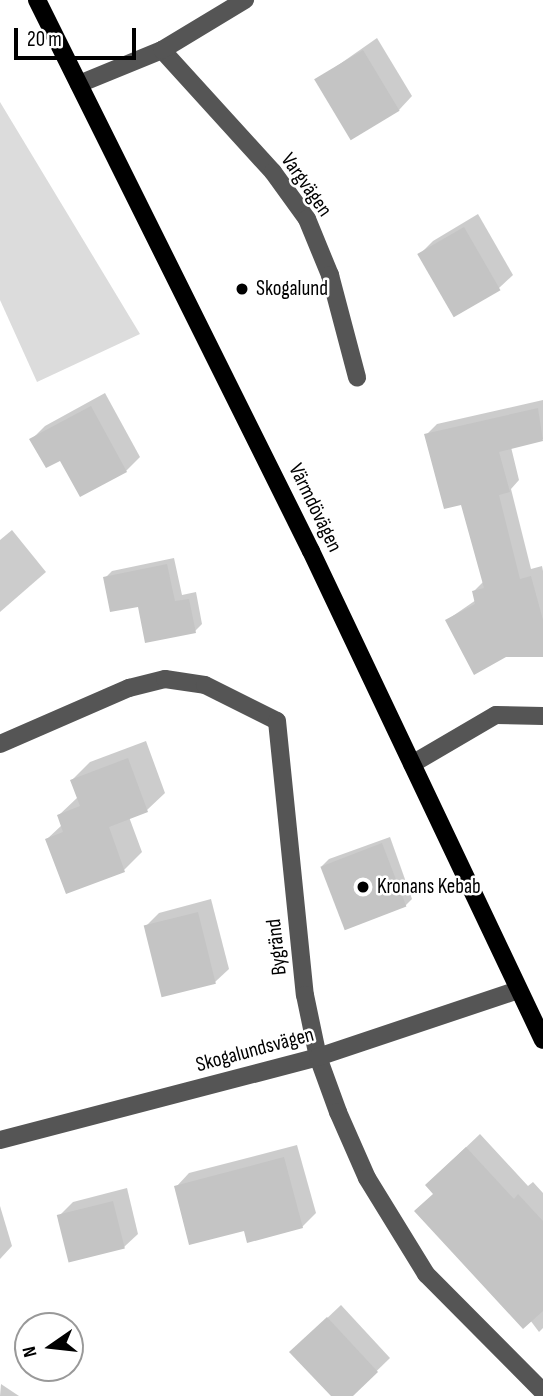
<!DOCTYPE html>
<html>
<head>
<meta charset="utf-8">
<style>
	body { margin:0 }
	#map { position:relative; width:543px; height:1396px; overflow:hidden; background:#fff; font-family:"Sofia Sans Condensed",sans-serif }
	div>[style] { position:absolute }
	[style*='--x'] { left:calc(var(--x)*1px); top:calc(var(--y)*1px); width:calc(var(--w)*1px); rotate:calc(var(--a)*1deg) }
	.green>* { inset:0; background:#dcdcdc }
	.shadow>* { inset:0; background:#0003 }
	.building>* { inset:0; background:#c4c4c4; transform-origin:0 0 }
	.minor>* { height:18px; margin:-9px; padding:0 9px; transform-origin:9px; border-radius:9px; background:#555 }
	.major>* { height:18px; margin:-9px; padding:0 9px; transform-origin:9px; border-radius:9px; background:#000 }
	.dots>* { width:19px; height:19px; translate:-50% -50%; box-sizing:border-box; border:4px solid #fff; border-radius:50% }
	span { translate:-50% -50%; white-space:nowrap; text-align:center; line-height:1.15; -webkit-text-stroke:5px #fff; paint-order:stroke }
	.street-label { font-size:21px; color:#000 }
	.poi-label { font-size:21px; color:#000 }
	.left { translate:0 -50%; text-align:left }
	.north { position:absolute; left:14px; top:1312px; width:70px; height:70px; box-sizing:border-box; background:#fff; border:2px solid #999; border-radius:50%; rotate:256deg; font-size:19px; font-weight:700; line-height:28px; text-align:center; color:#000 }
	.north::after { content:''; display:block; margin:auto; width:24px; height:32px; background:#000; clip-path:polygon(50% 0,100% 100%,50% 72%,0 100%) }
	.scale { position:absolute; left:14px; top:28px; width:122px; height:32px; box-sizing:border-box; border:4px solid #000; border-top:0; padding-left:9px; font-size:21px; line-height:24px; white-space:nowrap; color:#000; -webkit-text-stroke:5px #fff; paint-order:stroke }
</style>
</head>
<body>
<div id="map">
	<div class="green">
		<i style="clip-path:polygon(0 102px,140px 334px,37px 382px,0 300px)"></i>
	</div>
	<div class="shadow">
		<i style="clip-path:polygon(377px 38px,412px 96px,399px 110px,317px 80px)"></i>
		<i style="clip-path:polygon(478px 214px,513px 275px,499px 288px,454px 315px,419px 255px,433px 241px)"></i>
		<i style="clip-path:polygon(105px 393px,140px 457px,126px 471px,61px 458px,32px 439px,45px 426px)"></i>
		<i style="clip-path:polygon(543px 400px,543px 439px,511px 447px,519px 480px,511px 489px,531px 569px,542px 566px,543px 571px,543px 656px,447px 620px,476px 600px,474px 591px,484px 581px,462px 503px,426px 435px,437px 424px)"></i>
		<i style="clip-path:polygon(12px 530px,46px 572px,0 612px,0 540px)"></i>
		<i style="clip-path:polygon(174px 558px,182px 595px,196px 592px,202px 624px,195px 631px,139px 605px,105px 578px,112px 571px)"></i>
		<i style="clip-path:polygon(146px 741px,165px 793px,147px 810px,129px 817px,142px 852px,124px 870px,67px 892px,47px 839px,62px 825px,59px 815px,78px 797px,72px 780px,90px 762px)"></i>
		<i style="clip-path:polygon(390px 837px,412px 899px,405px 906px,322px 866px,329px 859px)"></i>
		<i style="clip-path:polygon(211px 899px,229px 969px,215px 982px,146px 926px,159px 913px)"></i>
		<i style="clip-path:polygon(480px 1134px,528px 1186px,533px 1182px,543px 1193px,543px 1328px,539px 1332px,435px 1193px,441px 1171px)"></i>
		<i style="clip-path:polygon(297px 1145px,316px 1213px,302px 1227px,245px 1228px,176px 1187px,189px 1173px)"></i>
		<i style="clip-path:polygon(127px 1188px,138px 1234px,124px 1247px,59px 1216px,73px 1202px)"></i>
		<i style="clip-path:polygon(0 1206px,12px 1246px,0 1259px)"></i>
		<i style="clip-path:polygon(341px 1305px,390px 1358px,351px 1396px,333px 1396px,305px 1339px)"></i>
		<i style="clip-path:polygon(1px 1384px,19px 1396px,0 1396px)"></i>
	</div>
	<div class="building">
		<i style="left:363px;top:50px;width:71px;height:57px;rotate:59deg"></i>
		<i style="left:464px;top:227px;width:73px;height:54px;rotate:60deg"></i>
		<i style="clip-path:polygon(91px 406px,127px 472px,80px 497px,60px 461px,46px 468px,29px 439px)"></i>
		<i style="clip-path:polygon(538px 408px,543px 441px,499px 452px,510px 492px,499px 495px,520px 579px,531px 576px,543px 620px,543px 657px,506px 657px,474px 675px,445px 620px,475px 604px,472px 591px,484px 588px,461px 505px,444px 509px,424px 434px)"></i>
		<i style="clip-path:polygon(167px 564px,175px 601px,189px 599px,196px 633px,145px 643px,138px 607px,110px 612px,103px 577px)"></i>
		<i style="clip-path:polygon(128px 758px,148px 812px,109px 827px,125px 872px,66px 894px,45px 839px,63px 832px,57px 815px,80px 806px,70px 780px)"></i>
		<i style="left:382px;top:843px;width:68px;height:66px;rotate:69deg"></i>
		<i style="left:198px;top:912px;width:74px;height:56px;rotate:76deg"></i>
		<i style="clip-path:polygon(466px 1147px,514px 1199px,518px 1194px,543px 1221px,543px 1311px,523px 1329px,414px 1211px,433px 1194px,425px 1185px)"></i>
		<i style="clip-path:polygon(284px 1157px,303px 1228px,247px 1243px,244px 1231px,189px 1245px,174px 1186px)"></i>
		<i style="left:113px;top:1201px;width:49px;height:58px;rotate:76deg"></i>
		<i style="clip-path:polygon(327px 1317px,378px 1372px,353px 1396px,331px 1396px,289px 1352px)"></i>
	</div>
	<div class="minor">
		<i style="--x:162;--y:50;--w:165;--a:47.7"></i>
		<i style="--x:273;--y:172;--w:58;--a:54.1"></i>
		<i style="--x:307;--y:219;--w:61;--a:67.7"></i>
		<i style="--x:330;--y:275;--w:106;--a:75.2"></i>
		<i style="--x:79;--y:84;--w:90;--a:-22.3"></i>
		<i style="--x:162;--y:50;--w:97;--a:-31.1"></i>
		<i style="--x:0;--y:744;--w:141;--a:-23.5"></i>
		<i style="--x:129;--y:688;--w:37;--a:-14"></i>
		<i style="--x:165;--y:679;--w:40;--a:8.5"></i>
		<i style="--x:205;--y:685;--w:80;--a:26.6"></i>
		<i style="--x:277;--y:721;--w:275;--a:84.2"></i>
		<i style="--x:305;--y:995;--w:63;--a:78.2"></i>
		<i style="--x:318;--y:1057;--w:59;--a:70"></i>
		<i style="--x:338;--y:1112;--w:72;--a:66.3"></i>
		<i style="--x:367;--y:1178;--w:113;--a:58.4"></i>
		<i style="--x:426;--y:1274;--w:166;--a:45.2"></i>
		<i style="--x:412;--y:764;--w:97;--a:-30.3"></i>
		<i style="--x:496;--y:715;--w:47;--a:1.2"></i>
		<i style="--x:0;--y:1140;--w:329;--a:-14.6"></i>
		<i style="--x:318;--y:1057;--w:211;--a:-18.5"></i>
	</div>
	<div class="major">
		<i style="--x:37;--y:0;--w:615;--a:63.56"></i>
		<i style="--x:311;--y:551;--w:541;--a:64.62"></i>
	</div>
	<div class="dots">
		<i style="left:242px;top:289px;background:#000"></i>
		<i style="left:363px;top:887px;background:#000"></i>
	</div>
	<div class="street-label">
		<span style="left:306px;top:185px;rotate:55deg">Vargvägen</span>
		<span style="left:315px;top:508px;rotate:64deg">Värmdövägen</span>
		<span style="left:277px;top:947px;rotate:-96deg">Bygränd</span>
		<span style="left:255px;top:1050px;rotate:-15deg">Skogalundsvägen</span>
	</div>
	<div class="poi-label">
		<span class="left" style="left:256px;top:289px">Skogalund</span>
		<span class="left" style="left:377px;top:887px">Kronans Kebab</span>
	</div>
	<div class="north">N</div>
	<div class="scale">20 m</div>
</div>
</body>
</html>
